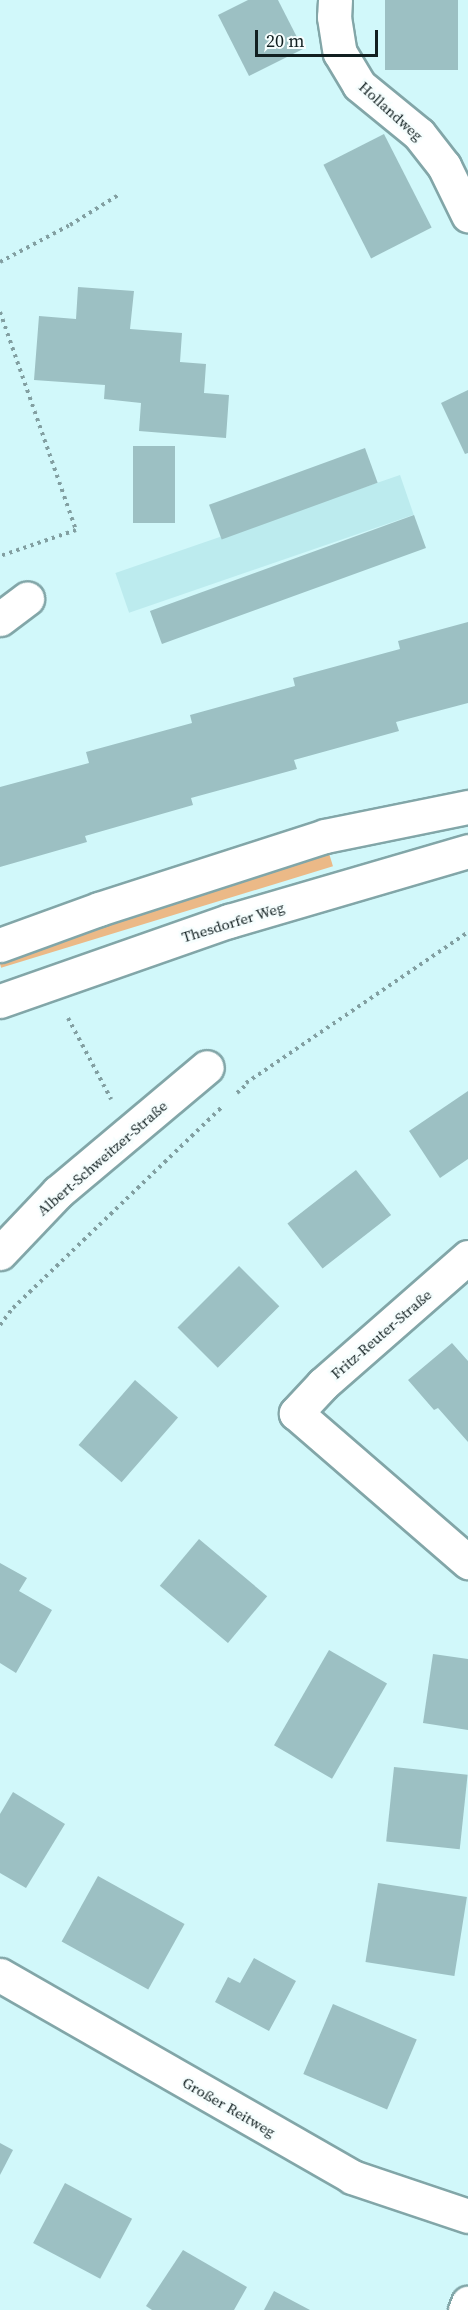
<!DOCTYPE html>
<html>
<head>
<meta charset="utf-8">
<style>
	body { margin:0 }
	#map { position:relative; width:468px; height:2310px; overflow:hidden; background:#d1f8fa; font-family:"Source Serif 4",serif }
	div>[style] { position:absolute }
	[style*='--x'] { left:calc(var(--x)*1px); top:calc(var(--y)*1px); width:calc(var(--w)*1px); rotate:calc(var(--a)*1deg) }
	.built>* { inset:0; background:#bcebee; transform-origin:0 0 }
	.green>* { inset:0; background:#ebb987; transform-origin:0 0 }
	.building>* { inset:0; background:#9cc0c3; transform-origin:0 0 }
	.path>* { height:4px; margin-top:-2px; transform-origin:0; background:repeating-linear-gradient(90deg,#829fa1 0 3px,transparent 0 7.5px) }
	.roads { filter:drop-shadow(2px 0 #82a6a8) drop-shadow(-2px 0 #82a6a8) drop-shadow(0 2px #82a6a8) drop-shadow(0 -2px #82a6a8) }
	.minor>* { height:33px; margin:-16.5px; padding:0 16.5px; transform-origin:16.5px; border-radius:16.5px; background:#fff }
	span { translate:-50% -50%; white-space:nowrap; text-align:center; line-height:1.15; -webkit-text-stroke:5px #f6fefe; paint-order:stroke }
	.street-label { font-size:15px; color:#111f20 }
	.scale { position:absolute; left:255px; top:30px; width:123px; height:27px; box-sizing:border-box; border:3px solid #111f20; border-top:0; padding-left:8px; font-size:18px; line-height:21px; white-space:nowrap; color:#111f20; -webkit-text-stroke:4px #f6fefe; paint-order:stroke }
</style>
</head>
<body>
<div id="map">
	<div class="built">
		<i style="left:400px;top:475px;width:42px;height:301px;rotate:71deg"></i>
	</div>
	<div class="green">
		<i style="left:328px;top:850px;width:17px;height:347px;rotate:73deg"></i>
	</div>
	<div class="building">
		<i style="clip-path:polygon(248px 0,278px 0,303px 49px,249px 76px,218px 15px)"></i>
		<i style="left:385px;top:0;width:73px;height:70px"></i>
		<i style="left:384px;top:134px;width:105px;height:68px;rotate:63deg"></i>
		<i style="clip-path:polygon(78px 287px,134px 291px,130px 329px,182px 333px,180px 362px,206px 364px,204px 393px,229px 395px,226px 438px,139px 431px,141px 403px,104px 399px,105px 385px,34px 380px,39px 316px,76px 319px)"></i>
		<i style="clip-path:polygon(468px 390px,468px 453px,465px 454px,441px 403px)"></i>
		<i style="left:133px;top:446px;width:42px;height:77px"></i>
		<i style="left:365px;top:448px;width:37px;height:166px;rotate:70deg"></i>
		<i style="left:414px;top:515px;width:35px;height:281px;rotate:70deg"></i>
		<i style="clip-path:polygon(468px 622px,468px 703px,396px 722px,399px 731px,294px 760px,297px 769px,191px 798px,193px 805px,85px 836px,87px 842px,0 867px,0 787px,89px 763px,86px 752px,192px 723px,190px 715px,295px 686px,293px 678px,400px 649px,398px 641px)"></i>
		<i style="clip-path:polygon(468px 1091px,468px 1159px,440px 1178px,409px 1131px)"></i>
		<i style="left:356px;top:1170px;width:57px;height:87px;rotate:52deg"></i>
		<i style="left:239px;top:1266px;width:57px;height:87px;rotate:45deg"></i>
		<i style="clip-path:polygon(452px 1343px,468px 1361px,468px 1442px,438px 1408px,434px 1410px,408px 1380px)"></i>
		<i style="left:135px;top:1380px;width:57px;height:86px;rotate:41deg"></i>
		<i style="left:199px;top:1539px;width:89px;height:61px;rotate:40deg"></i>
		<i style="clip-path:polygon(0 1563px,27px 1578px,19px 1591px,52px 1610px,16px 1673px,0 1663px)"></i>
		<i style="left:329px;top:1650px;width:67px;height:110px;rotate:30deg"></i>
		<i style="clip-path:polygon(433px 1654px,468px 1659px,468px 1730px,423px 1723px)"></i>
		<i style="left:394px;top:1767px;width:74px;height:75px;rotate:6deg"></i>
		<i style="clip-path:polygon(13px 1792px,65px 1824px,26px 1888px,0 1873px,0 1814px)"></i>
		<i style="left:98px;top:1876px;width:99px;height:75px;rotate:29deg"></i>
		<i style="left:378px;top:1883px;width:90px;height:80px;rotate:9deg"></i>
		<i style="clip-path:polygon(254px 1958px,296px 1981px,269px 2031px,215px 2002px,228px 1977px,240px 1983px)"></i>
		<i style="left:333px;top:2004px;width:91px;height:76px;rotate:23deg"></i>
		<i style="clip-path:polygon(0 2143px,13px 2150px,0 2175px)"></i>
		<i style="left:65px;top:2183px;width:76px;height:68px;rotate:28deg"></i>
		<i style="clip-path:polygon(183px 2250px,247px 2287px,234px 2310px,152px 2310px,146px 2306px)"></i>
		<i style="clip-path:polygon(274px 2291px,310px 2310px,264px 2310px)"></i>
	</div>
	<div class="path">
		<i style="--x:0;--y:262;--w:79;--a:-27.9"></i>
		<i style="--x:70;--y:225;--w:59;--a:-31.8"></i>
		<i style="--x:0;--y:312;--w:231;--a:70.8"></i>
		<i style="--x:76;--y:530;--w:80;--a:161.1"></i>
		<i style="--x:68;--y:1018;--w:92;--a:62"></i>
		<i style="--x:246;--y:1083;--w:268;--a:-34.2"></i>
		<i style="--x:237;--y:1093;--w:15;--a:-42"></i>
		<i style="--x:0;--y:1325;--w:21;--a:-53"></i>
		<i style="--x:13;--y:1308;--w:291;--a:-43.9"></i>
	</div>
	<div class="roads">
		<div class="minor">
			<i style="--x:335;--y:0;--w:17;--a:93"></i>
			<i style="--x:334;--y:17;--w:36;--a:81"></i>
			<i style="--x:340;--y:53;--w:37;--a:59"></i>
			<i style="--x:359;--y:85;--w:77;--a:39.2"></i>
			<i style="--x:419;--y:134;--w:41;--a:52"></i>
			<i style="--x:444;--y:166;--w:55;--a:63.9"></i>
			<i style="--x:0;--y:619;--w:34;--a:-37"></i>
			<i style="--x:0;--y:945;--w:105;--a:-20"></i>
			<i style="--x:99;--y:909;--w:237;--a:-17.9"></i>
			<i style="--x:325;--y:836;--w:146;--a:-11.5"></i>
			<i style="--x:0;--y:1001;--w:243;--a:-19.3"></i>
			<i style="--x:229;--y:921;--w:249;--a:-16.3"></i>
			<i style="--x:0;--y:1253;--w:84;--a:-46.4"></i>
			<i style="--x:58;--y:1192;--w:194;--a:-40"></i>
			<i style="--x:468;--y:1257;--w:193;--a:138.8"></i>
			<i style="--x:323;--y:1384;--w:40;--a:133"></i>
			<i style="--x:296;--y:1413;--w:228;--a:40.9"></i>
			<i style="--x:0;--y:1975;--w:406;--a:29.8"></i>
			<i style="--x:352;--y:2177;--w:122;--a:18.6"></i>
			<i style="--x:465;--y:2310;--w:8;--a:-67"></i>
		</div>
	</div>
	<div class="street-label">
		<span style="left:391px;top:111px;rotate:42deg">Hollandweg</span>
		<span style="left:233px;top:922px;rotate:-17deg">Thesdorfer Weg</span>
		<span style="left:102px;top:1158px;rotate:-41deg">Albert-Schweitzer-Straße</span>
		<span style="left:381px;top:1334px;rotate:-41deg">Fritz-Reuter-Straße</span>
		<span style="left:229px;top:2107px;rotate:30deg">Großer Reitweg</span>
	</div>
	<div class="scale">20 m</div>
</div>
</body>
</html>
